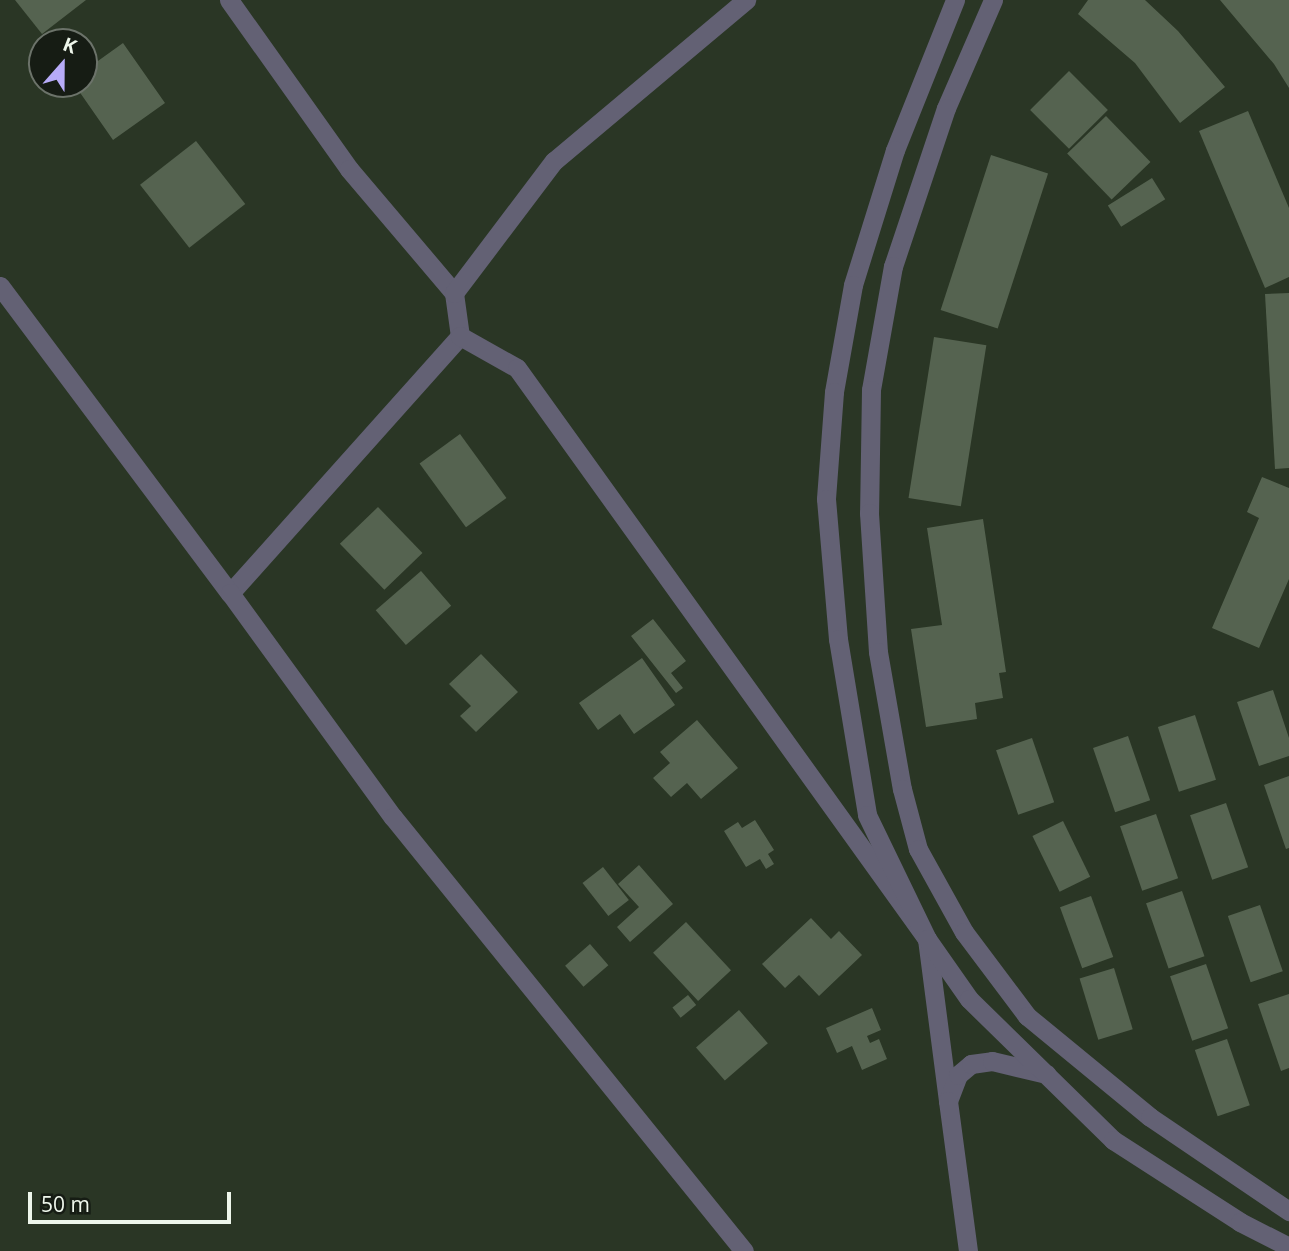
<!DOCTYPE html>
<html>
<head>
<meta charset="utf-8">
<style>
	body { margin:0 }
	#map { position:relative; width:1289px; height:1251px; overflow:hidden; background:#2a3625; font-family:"Open Sans",sans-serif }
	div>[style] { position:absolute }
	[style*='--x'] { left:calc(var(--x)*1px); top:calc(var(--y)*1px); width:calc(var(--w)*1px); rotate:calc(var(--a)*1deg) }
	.building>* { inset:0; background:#556350; transform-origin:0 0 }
	.minor>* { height:19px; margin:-9.5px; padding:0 9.5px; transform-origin:9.5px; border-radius:9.5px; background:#636174 }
	.tertiary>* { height:19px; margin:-9.5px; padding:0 9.5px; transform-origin:9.5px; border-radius:9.5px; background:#636174 }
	span { translate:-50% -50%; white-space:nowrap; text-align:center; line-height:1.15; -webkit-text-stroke:7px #161c14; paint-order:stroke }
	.north { position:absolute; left:28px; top:28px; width:70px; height:70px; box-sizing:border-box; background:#161c14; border:2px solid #6c736a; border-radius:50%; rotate:21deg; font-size:19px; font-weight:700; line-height:28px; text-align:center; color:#eef6eb }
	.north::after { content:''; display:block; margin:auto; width:24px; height:32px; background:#b7abf8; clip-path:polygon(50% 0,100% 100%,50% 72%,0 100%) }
	.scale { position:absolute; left:28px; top:1192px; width:203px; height:32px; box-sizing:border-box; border:4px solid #eef6eb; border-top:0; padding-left:9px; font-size:21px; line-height:24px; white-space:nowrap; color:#eef6eb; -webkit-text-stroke:5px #161c14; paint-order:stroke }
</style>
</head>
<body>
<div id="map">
	<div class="building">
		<i style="clip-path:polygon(15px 0,86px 0,42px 34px)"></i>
		<i style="clip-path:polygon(1088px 0,1145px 0,1178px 31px,1225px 87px,1180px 123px,1135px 63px,1078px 14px)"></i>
		<i style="clip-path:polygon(1220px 0,1289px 0,1289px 88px,1274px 64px)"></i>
		<i style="clip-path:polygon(123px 43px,165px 103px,113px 140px,74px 84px,84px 84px,84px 71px)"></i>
		<i style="left:1069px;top:71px;width:55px;height:55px;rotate:45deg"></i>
		<i style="clip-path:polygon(1248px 111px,1289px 208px,1289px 277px,1265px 288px,1199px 131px)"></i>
		<i style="left:1106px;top:116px;width:64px;height:54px;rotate:46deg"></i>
		<i style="left:196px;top:141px;width:80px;height:71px;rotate:52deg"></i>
		<i style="left:991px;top:155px;width:60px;height:163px;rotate:18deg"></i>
		<i style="left:1152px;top:178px;width:25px;height:52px;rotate:58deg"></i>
		<i style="clip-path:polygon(1289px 293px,1289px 468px,1275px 469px,1265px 294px)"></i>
		<i style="left:934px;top:337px;width:53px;height:163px;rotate:9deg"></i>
		<i style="left:460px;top:434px;width:79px;height:50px;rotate:54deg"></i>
		<i style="clip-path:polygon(1262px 477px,1289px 488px,1289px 579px,1259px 648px,1212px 628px,1259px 518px,1247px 512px)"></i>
		<i style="left:378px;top:507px;width:64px;height:53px;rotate:46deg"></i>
		<i style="clip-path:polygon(983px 519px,1006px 672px,999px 673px,1003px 698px,975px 703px,977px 719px,926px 727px,911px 629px,942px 625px,927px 528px)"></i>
		<i style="left:421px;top:571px;width:46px;height:60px;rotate:49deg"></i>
		<i style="clip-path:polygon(653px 619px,686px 661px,671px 673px,683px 688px,676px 693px,631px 636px)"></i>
		<i style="clip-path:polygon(481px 654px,518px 692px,476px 732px,460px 716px,471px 706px,449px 684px)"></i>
		<i style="clip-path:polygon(642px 658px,675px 705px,634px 734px,620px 714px,598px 730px,579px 703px)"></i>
		<i style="clip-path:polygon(1273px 690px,1289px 738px,1289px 756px,1259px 766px,1237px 702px)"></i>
		<i style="left:1195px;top:715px;width:68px;height:39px;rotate:72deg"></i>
		<i style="clip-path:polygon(697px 720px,738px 768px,701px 799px,687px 783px,671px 797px,653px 778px,670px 763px,660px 752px)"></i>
		<i style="left:1128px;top:736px;width:68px;height:37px;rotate:71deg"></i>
		<i style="left:1032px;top:738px;width:68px;height:38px;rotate:71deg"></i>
		<i style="clip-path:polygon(1289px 776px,1289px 848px,1286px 849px,1264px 785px)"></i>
		<i style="left:1226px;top:803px;width:68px;height:38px;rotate:71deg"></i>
		<i style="left:1156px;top:814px;width:68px;height:38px;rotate:71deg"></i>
		<i style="clip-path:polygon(755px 820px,774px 850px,768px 854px,774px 864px,766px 869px,760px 859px,746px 867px,724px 831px,738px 822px,742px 828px)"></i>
		<i style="left:1063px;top:821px;width:62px;height:34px;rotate:64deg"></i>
		<i style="clip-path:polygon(639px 865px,673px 904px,630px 942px,617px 927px,639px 907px,618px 884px)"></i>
		<i style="left:603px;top:867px;width:42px;height:26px;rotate:52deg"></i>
		<i style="left:1182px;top:891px;width:69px;height:38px;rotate:71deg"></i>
		<i style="left:1091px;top:896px;width:65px;height:33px;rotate:70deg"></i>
		<i style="left:1260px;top:905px;width:70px;height:34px;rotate:71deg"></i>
		<i style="clip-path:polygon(811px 918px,831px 939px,839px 931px,862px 955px,819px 996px,799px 975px,785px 988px,762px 964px)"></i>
		<i style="left:686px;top:922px;width:66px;height:45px;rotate:47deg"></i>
		<i style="left:590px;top:944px;width:28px;height:33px;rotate:49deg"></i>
		<i style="left:1206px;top:964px;width:68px;height:38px;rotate:71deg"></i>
		<i style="left:1114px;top:968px;width:64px;height:36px;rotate:73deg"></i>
		<i style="clip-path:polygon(1289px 994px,1289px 1068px,1281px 1071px,1258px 1004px)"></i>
		<i style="left:688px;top:995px;width:13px;height:20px;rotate:51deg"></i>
		<i style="clip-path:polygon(872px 1008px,881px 1030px,867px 1036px,870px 1043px,879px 1039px,887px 1059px,862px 1070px,852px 1046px,837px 1053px,826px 1028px)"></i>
		<i style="left:739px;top:1010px;width:44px;height:57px;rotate:49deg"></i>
		<i style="left:1227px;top:1039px;width:70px;height:34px;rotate:71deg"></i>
	</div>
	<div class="minor">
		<i style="--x:229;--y:0;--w:207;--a:54.6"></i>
		<i style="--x:349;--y:169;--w:162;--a:49.7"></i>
		<i style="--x:454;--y:293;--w:43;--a:82.1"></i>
		<i style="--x:460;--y:336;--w:345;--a:131.8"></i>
		<i style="--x:454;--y:293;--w:166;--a:-52.9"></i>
		<i style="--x:554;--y:161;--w:251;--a:-40"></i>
		<i style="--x:460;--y:336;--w:65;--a:29.3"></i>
		<i style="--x:517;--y:368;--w:703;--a:54.32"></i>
		<i style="--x:927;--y:939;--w:163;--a:82.6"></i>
		<i style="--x:948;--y:1101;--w:28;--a:-69"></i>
		<i style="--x:958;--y:1075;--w:17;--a:-40"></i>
		<i style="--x:971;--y:1064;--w:21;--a:-8"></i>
		<i style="--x:992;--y:1061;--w:56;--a:13.5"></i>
		<i style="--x:948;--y:1101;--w:151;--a:82.4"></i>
	</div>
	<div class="tertiary">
		<i style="--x:955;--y:0;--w:162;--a:111.8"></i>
		<i style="--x:895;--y:150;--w:141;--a:107.3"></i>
		<i style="--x:853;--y:285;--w:109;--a:100.1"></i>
		<i style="--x:834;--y:392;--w:107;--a:94.3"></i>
		<i style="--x:826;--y:499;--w:141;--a:85.1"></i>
		<i style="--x:838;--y:639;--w:178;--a:80.6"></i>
		<i style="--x:867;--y:815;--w:138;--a:64.2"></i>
		<i style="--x:927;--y:939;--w:73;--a:55"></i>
		<i style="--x:969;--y:999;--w:202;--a:44.4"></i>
		<i style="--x:1113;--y:1140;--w:151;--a:32.8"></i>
		<i style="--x:1240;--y:1222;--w:55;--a:27"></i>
		<i style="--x:993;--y:0;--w:118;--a:113.5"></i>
		<i style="--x:946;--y:108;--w:167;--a:108.5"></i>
		<i style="--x:893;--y:266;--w:126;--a:100.1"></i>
		<i style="--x:871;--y:390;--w:123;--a:90.9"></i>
		<i style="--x:869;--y:513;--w:139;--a:86.3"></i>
		<i style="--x:878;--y:652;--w:139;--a:80.1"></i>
		<i style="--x:902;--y:789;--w:62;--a:75.1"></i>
		<i style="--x:918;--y:849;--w:95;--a:61"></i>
		<i style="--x:964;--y:932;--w:105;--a:53.1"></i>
		<i style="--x:1027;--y:1016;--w:159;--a:39.4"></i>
		<i style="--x:1150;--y:1117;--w:168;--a:34.1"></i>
		<i style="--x:0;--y:286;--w:384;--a:53.2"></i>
		<i style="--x:230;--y:593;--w:277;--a:54"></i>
		<i style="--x:393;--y:817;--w:558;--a:51.04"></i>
	</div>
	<div class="north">K</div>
	<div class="scale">50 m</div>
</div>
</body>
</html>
